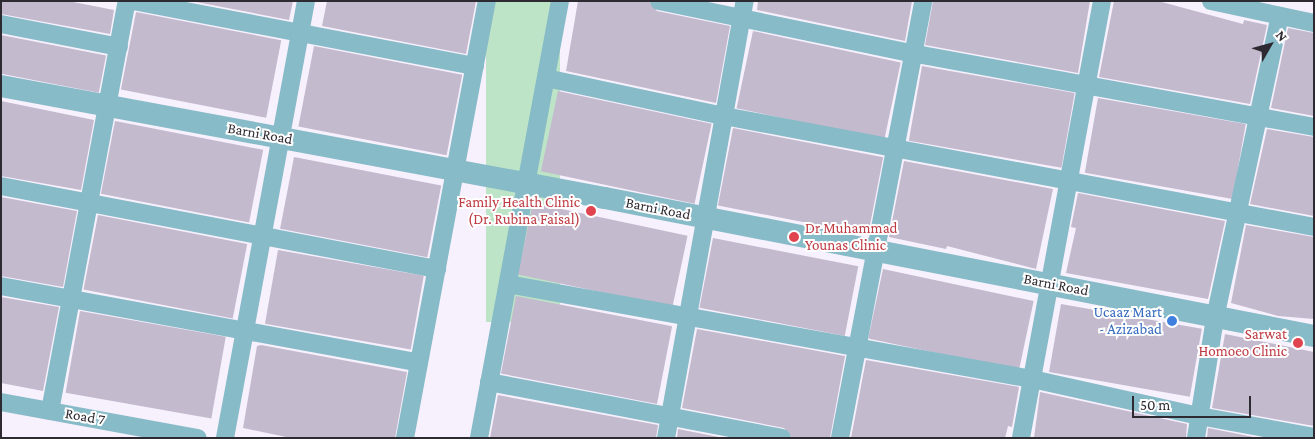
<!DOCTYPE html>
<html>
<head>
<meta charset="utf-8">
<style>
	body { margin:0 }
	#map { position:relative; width:1315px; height:439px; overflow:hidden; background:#f7f0fd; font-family:"Crimson Pro",serif }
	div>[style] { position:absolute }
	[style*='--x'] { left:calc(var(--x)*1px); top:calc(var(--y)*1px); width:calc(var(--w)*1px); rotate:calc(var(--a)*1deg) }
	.green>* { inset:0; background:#bee4c7; transform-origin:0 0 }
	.building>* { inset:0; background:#c4bace; transform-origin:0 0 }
	.minor>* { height:18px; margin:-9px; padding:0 9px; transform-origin:9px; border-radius:9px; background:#86bbc7 }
	.tertiary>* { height:22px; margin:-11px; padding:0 11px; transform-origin:11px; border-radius:11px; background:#86bbc7 }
	.dots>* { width:14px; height:14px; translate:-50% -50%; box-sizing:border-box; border:2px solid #fff; border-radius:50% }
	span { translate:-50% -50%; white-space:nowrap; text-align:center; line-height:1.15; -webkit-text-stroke:4px #fff; paint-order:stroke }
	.street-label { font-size:15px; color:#2e2a32 }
	.health-label { font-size:15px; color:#be3a42 }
	.right { translate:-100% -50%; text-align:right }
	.left { translate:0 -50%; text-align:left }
	.shop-label { font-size:15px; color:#366cbe }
	.frame { position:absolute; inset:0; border:2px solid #2e2a32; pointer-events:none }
	.north { position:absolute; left:1245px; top:20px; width:50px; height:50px; -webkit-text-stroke:4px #fff; paint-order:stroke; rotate:52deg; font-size:14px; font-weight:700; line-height:20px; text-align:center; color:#2e2a32 }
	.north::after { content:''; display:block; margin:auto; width:18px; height:22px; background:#2e2a32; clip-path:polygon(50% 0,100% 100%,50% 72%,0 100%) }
	.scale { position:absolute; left:1132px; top:396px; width:119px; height:22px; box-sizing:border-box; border:2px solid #2e2a32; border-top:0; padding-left:6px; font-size:15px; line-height:18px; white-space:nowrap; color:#2e2a32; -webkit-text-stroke:4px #fff; paint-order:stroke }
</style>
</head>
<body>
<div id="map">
	<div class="green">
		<i style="left:486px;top:1px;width:74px;height:321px"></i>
	</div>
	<div class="building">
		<i style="clip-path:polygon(1px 1px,68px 1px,114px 10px,110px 34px,1px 14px)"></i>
		<i style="clip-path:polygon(191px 1px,293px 1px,289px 20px)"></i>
		<i style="clip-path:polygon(327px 1px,476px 1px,466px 54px,322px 26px)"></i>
		<i style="clip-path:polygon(578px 1px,649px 1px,657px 11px,730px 26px,716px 103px,566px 71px)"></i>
		<i style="clip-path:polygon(758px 1px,912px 1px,905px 41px,757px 10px)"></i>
		<i style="clip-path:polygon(933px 1px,1090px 1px,1078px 73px,925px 45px)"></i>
		<i style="clip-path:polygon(1114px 1px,1158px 1px,1243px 24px,1244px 20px,1267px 25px,1250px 104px,1099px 77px)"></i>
		<i style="left:136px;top:12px;width:148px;height:79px;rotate:11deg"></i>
		<i style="clip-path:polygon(1288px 28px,1314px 33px,1314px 116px,1271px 108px)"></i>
		<i style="left:753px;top:31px;width:151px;height:79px;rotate:12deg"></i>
		<i style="left:1px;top:35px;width:107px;height:38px;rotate:11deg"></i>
		<i style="left:314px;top:46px;width:151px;height:82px;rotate:11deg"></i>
		<i style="left:922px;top:66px;width:155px;height:76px;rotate:10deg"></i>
		<i style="left:558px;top:91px;width:157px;height:82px;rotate:12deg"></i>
		<i style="left:1098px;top:98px;width:150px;height:76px;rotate:10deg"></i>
		<i style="clip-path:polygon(1px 101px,94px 120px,81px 190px,1px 176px)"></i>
		<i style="left:115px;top:121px;width:151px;height:74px;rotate:11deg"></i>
		<i style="left:733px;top:128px;width:153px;height:79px;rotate:11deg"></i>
		<i style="clip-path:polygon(1267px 129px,1314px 137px,1314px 216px,1250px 204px)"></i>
		<i style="left:294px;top:157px;width:150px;height:73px;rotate:11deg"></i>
		<i style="clip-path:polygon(904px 161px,1053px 189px,1036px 269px,947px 246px,946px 249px,889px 237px)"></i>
		<i style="clip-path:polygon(1078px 193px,1225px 221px,1208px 299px,1066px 273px,1076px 228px,1071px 227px)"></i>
		<i style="clip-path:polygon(1px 197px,77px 211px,63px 287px,1px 276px)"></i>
		<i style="left:533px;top:203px;width:158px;height:73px;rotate:12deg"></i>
		<i style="left:98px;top:215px;width:152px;height:76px;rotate:11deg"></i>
		<i style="clip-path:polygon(1246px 225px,1314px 237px,1314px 319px,1278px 316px,1231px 303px)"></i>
		<i style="left:713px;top:238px;width:148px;height:71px;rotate:11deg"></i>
		<i style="left:278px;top:250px;width:148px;height:75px;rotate:10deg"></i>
		<i style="left:883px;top:269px;width:154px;height:71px;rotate:12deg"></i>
		<i style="left:516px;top:296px;width:159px;height:79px;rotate:11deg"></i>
		<i style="clip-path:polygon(1px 297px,59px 307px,43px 391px,1px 383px)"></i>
		<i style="left:1061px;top:304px;width:143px;height:69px;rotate:10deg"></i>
		<i style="left:80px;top:311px;width:148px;height:83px;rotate:10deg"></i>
		<i style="clip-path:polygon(697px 329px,845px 356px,830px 438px,792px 438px,784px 428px,682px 408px)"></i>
		<i style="clip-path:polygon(1225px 334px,1314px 352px,1314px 426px,1212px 408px)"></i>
		<i style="clip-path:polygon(261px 345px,407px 372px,395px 438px,291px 438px,243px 428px,257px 346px)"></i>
		<i style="clip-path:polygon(866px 360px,1019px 387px,1012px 427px,1008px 426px,1005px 438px,851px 438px)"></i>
		<i style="clip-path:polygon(1040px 392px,1187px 424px,1186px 438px,1034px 438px)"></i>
		<i style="clip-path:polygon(498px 395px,658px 425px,656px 438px,490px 438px)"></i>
		<i style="clip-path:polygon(1208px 428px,1259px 438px,1207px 438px)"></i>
		<i style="clip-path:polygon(678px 429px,724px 438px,677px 438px)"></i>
	</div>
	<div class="minor">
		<i style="--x:133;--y:1;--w:348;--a:10.8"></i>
		<i style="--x:659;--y:1;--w:257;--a:11.7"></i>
		<i style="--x:911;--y:53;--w:410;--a:10.4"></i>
		<i style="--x:1211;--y:1;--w:105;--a:12.1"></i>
		<i style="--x:1;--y:24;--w:120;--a:11"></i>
		<i style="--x:546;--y:78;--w:182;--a:12.1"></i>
		<i style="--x:724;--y:116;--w:600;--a:10.65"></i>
		<i style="--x:1;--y:186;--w:444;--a:10.8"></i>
		<i style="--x:508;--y:284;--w:533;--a:10.28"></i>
		<i style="--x:1032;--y:379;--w:171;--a:12.5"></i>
		<i style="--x:1199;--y:416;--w:117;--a:10.3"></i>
		<i style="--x:1;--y:286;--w:425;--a:10.4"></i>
		<i style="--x:489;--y:382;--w:298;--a:10.8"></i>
		<i style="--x:1;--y:402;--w:200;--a:10.4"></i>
		<i style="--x:50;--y:411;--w:417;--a:-79.4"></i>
		<i style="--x:225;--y:438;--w:444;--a:-79.5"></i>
		<i style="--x:405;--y:438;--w:445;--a:-79.4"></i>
		<i style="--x:479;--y:438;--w:444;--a:-79.5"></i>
		<i style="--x:666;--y:438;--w:444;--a:-79.8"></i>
		<i style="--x:840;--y:438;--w:445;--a:-79.2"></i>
		<i style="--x:1021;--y:438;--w:444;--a:-79.5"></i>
		<i style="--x:1196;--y:438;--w:121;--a:-81"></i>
		<i style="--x:1215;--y:318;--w:309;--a:-77.9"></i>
	</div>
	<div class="tertiary">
		<i style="--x:1;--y:86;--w:614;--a:10.51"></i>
		<i style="--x:605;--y:198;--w:722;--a:11.01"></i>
	</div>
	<div class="dots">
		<i style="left:591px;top:211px;background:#e0444e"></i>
		<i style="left:794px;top:237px;background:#e0444e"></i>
		<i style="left:1172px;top:321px;background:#3f7fe0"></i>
		<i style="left:1298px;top:343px;background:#e0444e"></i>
	</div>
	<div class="street-label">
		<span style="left:260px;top:134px;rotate:10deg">Barni Road</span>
		<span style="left:658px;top:209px;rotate:11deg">Barni Road</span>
		<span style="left:1056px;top:285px;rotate:11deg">Barni Road</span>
		<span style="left:85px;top:417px;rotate:10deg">Road 7</span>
	</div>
	<div class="health-label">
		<span class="right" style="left:580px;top:211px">Family Health Clinic<br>(Dr. Rubina Faisal)</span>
		<span class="left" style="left:805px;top:237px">Dr Muhammad<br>Younas Clinic</span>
		<span class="right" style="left:1287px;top:343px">Sarwat<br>Homoeo Clinic</span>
	</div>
	<div class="shop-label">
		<span class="right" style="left:1162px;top:321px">Ucaaz Mart<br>- Azizabad</span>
	</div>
	<div class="frame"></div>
	<div class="north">N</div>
	<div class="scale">50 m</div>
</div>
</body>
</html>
